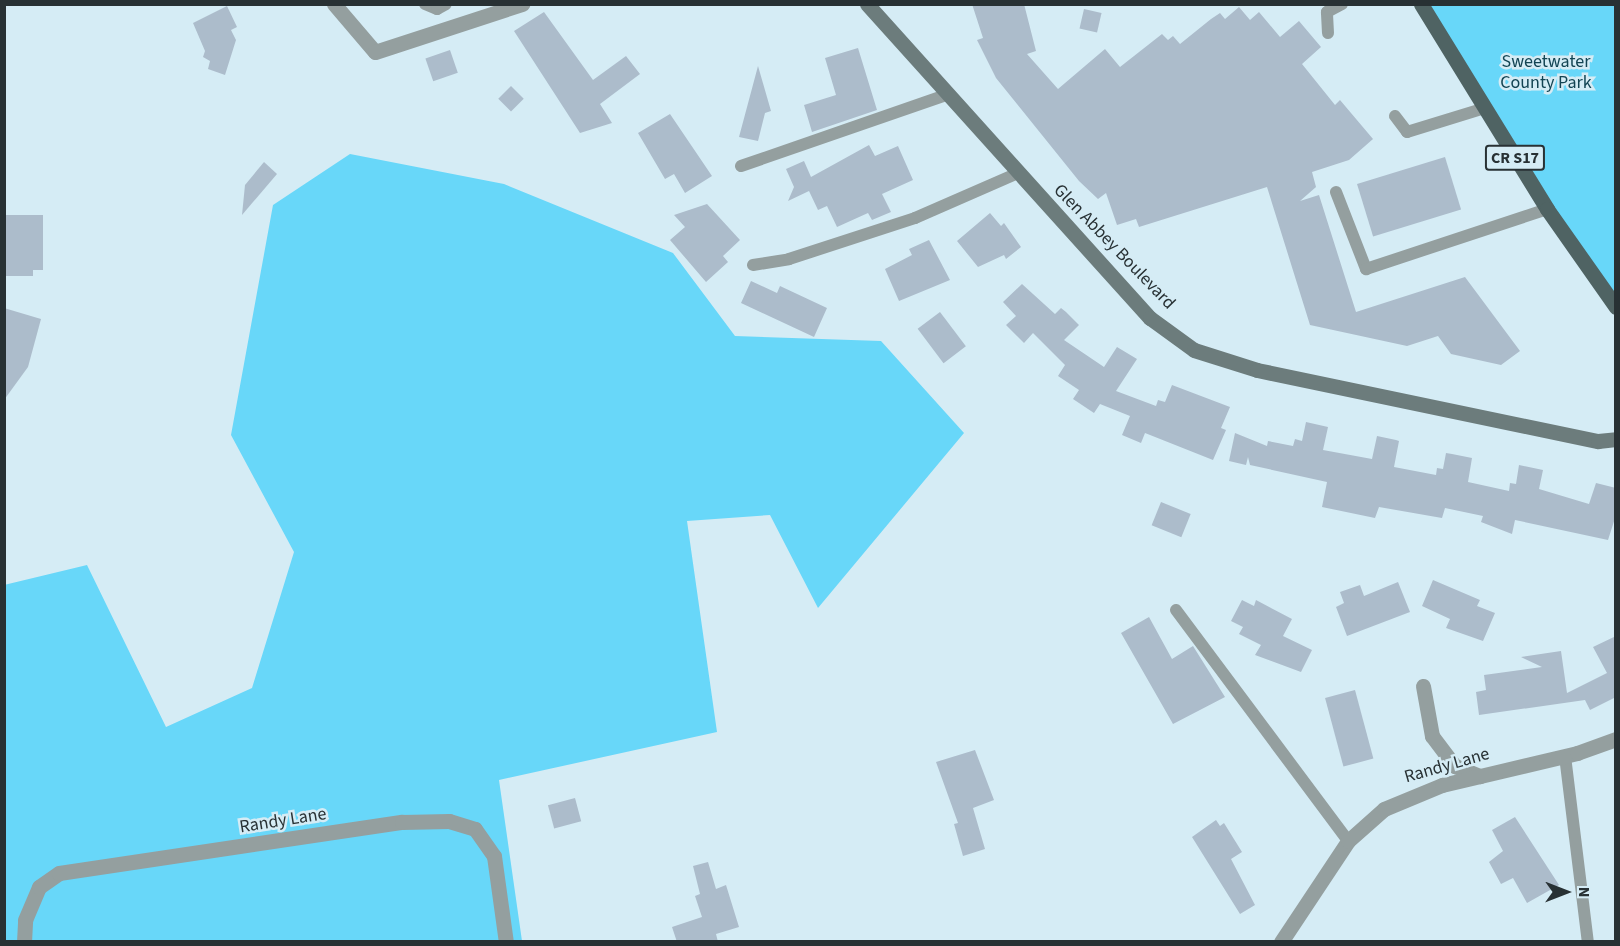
<!DOCTYPE html>
<html>
<head>
<meta charset="utf-8">
<style>
	body { margin:0 }
	#map { position:relative; width:1620px; height:946px; overflow:hidden; background:#d5ecf5; font-family:"Source Sans 3",sans-serif }
	div>[style] { position:absolute }
	[style*='--x'] { left:calc(var(--x)*1px); top:calc(var(--y)*1px); width:calc(var(--w)*1px); rotate:calc(var(--a)*1deg) }
	.green>* { inset:0; background:#68d7f9 }
	.building>* { inset:0; background:#acbccb; transform-origin:0 0 }
	.lane>* { height:12px; margin:-6px; padding:0 6px; transform-origin:6px; border-radius:6px; background:#949f9f }
	.street>* { height:15px; margin:-7.5px; padding:0 7.5px; transform-origin:7.5px; border-radius:7.5px; background:#949f9f }
	.secondary>* { height:15px; margin:-7.5px; padding:0 7.5px; transform-origin:7.5px; border-radius:7.5px; background:#6c7c7c }
	.primary>* { height:15px; margin:-7.5px; padding:0 7.5px; transform-origin:7.5px; border-radius:7.5px; background:#4f6363 }
	span { translate:-50% -50%; white-space:nowrap; text-align:center; line-height:1.15; -webkit-text-stroke:5px #d5ecf5; paint-order:stroke }
	.shield-label span { padding:2px 4px; background:#d5ecf5; border:2px solid; border-radius:4px; -webkit-text-stroke-width:0 }
	.shield-label { font-size:16px; color:#283134; font-weight:700 }
	.park-label { font-size:18px; color:#134453 }
	.street-label { font-size:18px; color:#283134 }
	.frame { position:absolute; inset:0; border:6px solid #283134; pointer-events:none }
	.north { position:absolute; left:1536px; top:862px; width:60px; height:60px; -webkit-text-stroke:4px #d5ecf5; paint-order:stroke; rotate:90deg; font-size:16px; font-weight:700; line-height:24px; text-align:center; color:#283134 }
	.north::after { content:''; display:block; margin:auto; width:21px; height:27px; background:#283134; clip-path:polygon(50% 0,100% 100%,50% 72%,0 100%) }
</style>
</head>
<body>
<div id="map">
	<div class="green">
		<i style="clip-path:polygon(1421px 5px,1615px 5px,1615px 308px)"></i>
		<i style="clip-path:polygon(350px 154px,504px 184px,673px 253px,735px 336px,881px 341px,964px 433px,818px 608px,770px 515px,687px 521px,717px 732px,499px 780px,522px 941px,5px 941px,4px 585px,87px 565px,166px 727px,252px 688px,294px 552px,231px 435px,273px 205px)"></i>
	</div>
	<div class="building">
		<i style="clip-path:polygon(972px 4px,1024px 4px,1036px 51px,1027px 54px,1058px 89px,1105px 49px,1120px 67px,1162px 34px,1168px 40px,1173px 36px,1180px 44px,1211px 19px,1220px 13px,1225px 19px,1239px 7px,1250px 20px,1259px 12px,1280px 37px,1299px 21px,1321px 47px,1302px 64px,1335px 105px,1340px 100px,1373px 139px,1349px 160px,1312px 172px,1316px 187px,1300px 201px,1319px 195px,1356px 312px,1465px 277px,1520px 351px,1501px 365px,1451px 354px,1438px 336px,1407px 346px,1310px 325px,1267px 187px,1139px 227px,1136px 219px,1117px 225px,1106px 193px,1098px 199px,1079px 181px,996px 78px,977px 40px,983px 38px)"></i>
		<i style="clip-path:polygon(227px 6px,237px 27px,231px 30px,236px 40px,225px 75px,208px 69px,210px 61px,203px 57px,205px 51px,193px 23px)"></i>
		<i style="left:1084px;top:9px;width:18px;height:20px;rotate:13deg"></i>
		<i style="clip-path:polygon(544px 12px,593px 80px,626px 56px,640px 74px,600px 104px,612px 123px,580px 133px,514px 31px)"></i>
		<i style="clip-path:polygon(858px 48px,877px 110px,812px 132px,804px 105px,836px 95px,825px 58px)"></i>
		<i style="left:450px;top:50px;width:24px;height:26px;rotate:71deg"></i>
		<i style="clip-path:polygon(758px 66px,771px 111px,765px 113px,758px 141px,739px 137px)"></i>
		<i style="left:511px;top:86px;width:18px;height:18px;rotate:45deg"></i>
		<i style="clip-path:polygon(670px 114px,712px 176px,685px 193px,674px 174px,665px 179px,638px 133px)"></i>
		<i style="clip-path:polygon(869px 145px,875px 156px,898px 146px,913px 180px,882px 194px,891px 212px,872px 220px,868px 213px,837px 227px,827px 206px,818px 210px,809px 191px,788px 201px,794px 187px,786px 169px,804px 161px,811px 177px)"></i>
		<i style="left:1445px;top:157px;width:55px;height:92px;rotate:73deg"></i>
		<i style="clip-path:polygon(264px 162px,277px 174px,242px 215px,245px 185px)"></i>
		<i style="clip-path:polygon(707px 204px,740px 240px,723px 256px,728px 262px,706px 282px,670px 240px,685px 227px,674px 215px)"></i>
		<i style="clip-path:polygon(990px 213px,1001px 226px,1004px 223px,1021px 247px,1006px 259px,1004px 255px,978px 267px,957px 241px)"></i>
		<i style="clip-path:polygon(4px 215px,43px 215px,43px 270px,33px 270px,33px 276px,4px 276px)"></i>
		<i style="clip-path:polygon(929px 240px,950px 280px,899px 301px,885px 269px,912px 255px,909px 249px)"></i>
		<i style="clip-path:polygon(751px 281px,777px 293px,780px 286px,827px 308px,814px 337px,741px 303px)"></i>
		<i style="clip-path:polygon(1022px 284px,1055px 314px,1061px 308px,1066px 312px,1079px 325px,1064px 340px,1104px 367px,1117px 347px,1137px 359px,1116px 391px,1156px 406px,1158px 400px,1165px 402px,1172px 385px,1230px 407px,1221px 428px,1226px 430px,1213px 460px,1145px 433px,1141px 443px,1122px 435px,1130px 416px,1100px 404px,1094px 413px,1073px 399px,1079px 390px,1058px 376px,1065px 365px,1033px 333px,1024px 343px,1006px 325px,1016px 316px,1003px 302px)"></i>
		<i style="clip-path:polygon(4px 308px,41px 319px,28px 367px,4px 400px)"></i>
		<i style="left:940px;top:312px;width:43px;height:28px;rotate:53deg"></i>
		<i style="clip-path:polygon(1306px 422px,1328px 427px,1323px 450px,1372px 459px,1377px 436px,1396px 440px,1399px 441px,1394px 467px,1436px 475px,1437px 468px,1443px 469px,1446px 453px,1452px 454px,1472px 458px,1468px 482px,1509px 491px,1510px 483px,1516px 484px,1519px 465px,1543px 470px,1539px 489px,1589px 504px,1596px 483px,1616px 488px,1616px 515px,1608px 540px,1515px 520px,1512px 534px,1481px 522px,1483px 516px,1445px 508px,1442px 518px,1379px 507px,1375px 518px,1322px 507px,1327px 482px,1250px 465px,1248px 457px,1246px 465px,1229px 461px,1235px 433px,1267px 446px,1268px 441px,1293px 446px,1295px 439px,1302px 441px)"></i>
		<i style="left:1161px;top:502px;width:32px;height:25px;rotate:22deg"></i>
		<i style="clip-path:polygon(1433px 580px,1480px 600px,1477px 606px,1495px 613px,1483px 641px,1446px 628px,1450px 619px,1422px 606px)"></i>
		<i style="clip-path:polygon(1398px 582px,1410px 612px,1347px 636px,1336px 607px,1344px 603px,1340px 592px,1360px 585px,1364px 596px)"></i>
		<i style="clip-path:polygon(1242px 600px,1254px 606px,1256px 600px,1292px 619px,1283px 636px,1312px 650px,1301px 672px,1255px 655px,1261px 645px,1239px 634px,1243px 627px,1231px 621px)"></i>
		<i style="clip-path:polygon(1149px 617px,1172px 659px,1193px 646px,1225px 697px,1173px 724px,1121px 633px)"></i>
		<i style="clip-path:polygon(1616px 636px,1616px 697px,1590px 710px,1585px 700px,1479px 715px,1476px 692px,1486px 690px,1484px 675px,1542px 667px,1521px 657px,1561px 651px,1567px 693px,1607px 673px,1593px 647px)"></i>
		<i style="left:1355px;top:690px;width:71px;height:31px;rotate:75deg"></i>
		<i style="clip-path:polygon(975px 750px,994px 800px,973px 808px,985px 849px,963px 856px,954px 824px,958px 823px,936px 762px)"></i>
		<i style="left:575px;top:798px;width:24px;height:28px;rotate:75deg"></i>
		<i style="clip-path:polygon(1515px 817px,1559px 885px,1527px 903px,1513px 878px,1501px 884px,1489px 862px,1503px 851px,1492px 830px)"></i>
		<i style="clip-path:polygon(1216px 820px,1220px 826px,1224px 823px,1242px 852px,1231px 859px,1255px 905px,1240px 914px,1192px 837px)"></i>
		<i style="clip-path:polygon(708px 862px,716px 889px,726px 885px,739px 927px,716px 934px,718px 942px,677px 942px,672px 927px,702px 917px,695px 896px,700px 894px,693px 866px)"></i>
	</div>
	<div class="lane">
		<i style="--x:425;--y:4;--w:13;--a:23"></i>
		<i style="--x:437;--y:9;--w:10;--a:-29"></i>
		<i style="--x:1328;--y:33;--w:21;--a:-93"></i>
		<i style="--x:1327;--y:12;--w:17;--a:-28"></i>
		<i style="--x:1395;--y:116;--w:20;--a:53"></i>
		<i style="--x:1407;--y:132;--w:82;--a:-17.1"></i>
		<i style="--x:741;--y:166;--w:217;--a:-19.1"></i>
		<i style="--x:1336;--y:192;--w:83;--a:68.7"></i>
		<i style="--x:1366;--y:269;--w:191;--a:-18.3"></i>
		<i style="--x:753;--y:265;--w:36;--a:-9"></i>
		<i style="--x:789;--y:259;--w:133;--a:-18"></i>
		<i style="--x:915;--y:218;--w:112;--a:-23.6"></i>
		<i style="--x:1176;--y:610;--w:288;--a:53.3"></i>
		<i style="--x:1565;--y:756;--w:187;--a:83"></i>
	</div>
	<div class="street">
		<i style="--x:334;--y:4;--w:63;--a:49.5"></i>
		<i style="--x:375;--y:52;--w:155;--a:-18.1"></i>
		<i style="--x:1423;--y:686;--w:51;--a:79.8"></i>
		<i style="--x:1432;--y:736;--w:38;--a:53"></i>
		<i style="--x:1455;--y:766;--w:27;--a:22"></i>
		<i style="--x:24;--y:942;--w:22;--a:-87"></i>
		<i style="--x:25;--y:920;--w:36;--a:-67"></i>
		<i style="--x:39;--y:887;--w:24;--a:-35"></i>
		<i style="--x:59;--y:873;--w:347;--a:-8.5"></i>
		<i style="--x:402;--y:822;--w:47;--a:-1.2"></i>
		<i style="--x:449;--y:821;--w:27;--a:17"></i>
		<i style="--x:475;--y:829;--w:33;--a:55"></i>
		<i style="--x:494;--y:856;--w:87;--a:82.1"></i>
		<i style="--x:1281;--y:942;--w:121;--a:-56.4"></i>
		<i style="--x:1348;--y:841;--w:48;--a:-41.6"></i>
		<i style="--x:1384;--y:809;--w:63;--a:-22.5"></i>
		<i style="--x:1442;--y:785;--w:139;--a:-13.3"></i>
		<i style="--x:1577;--y:753;--w:41;--a:-19.7"></i>
	</div>
	<div class="secondary">
		<i style="--x:867;--y:4;--w:423;--a:48"></i>
		<i style="--x:1150;--y:318;--w:54;--a:36"></i>
		<i style="--x:1194;--y:350;--w:66;--a:17.6"></i>
		<i style="--x:1257;--y:370;--w:348;--a:11.8"></i>
		<i style="--x:1598;--y:441;--w:18;--a:-6"></i>
	</div>
	<div class="primary">
		<i style="--x:1421;--y:4;--w:241;--a:58.4"></i>
		<i style="--x:1547;--y:209;--w:120;--a:54.9"></i>
	</div>
	<div class="shield-label">
		<span style="left:1515px;top:158px">CR S17</span>
	</div>
	<div class="park-label">
		<span style="left:1546px;top:73px">Sweetwater<br>County Park</span>
	</div>
	<div class="street-label">
		<span style="left:1114px;top:247px;rotate:46deg">Glen Abbey Boulevard</span>
		<span style="left:1447px;top:766px;rotate:-16deg">Randy Lane</span>
		<span style="left:283px;top:821px;rotate:-9deg">Randy Lane</span>
	</div>
	<div class="frame"></div>
	<div class="north">N</div>
</div>
</body>
</html>
